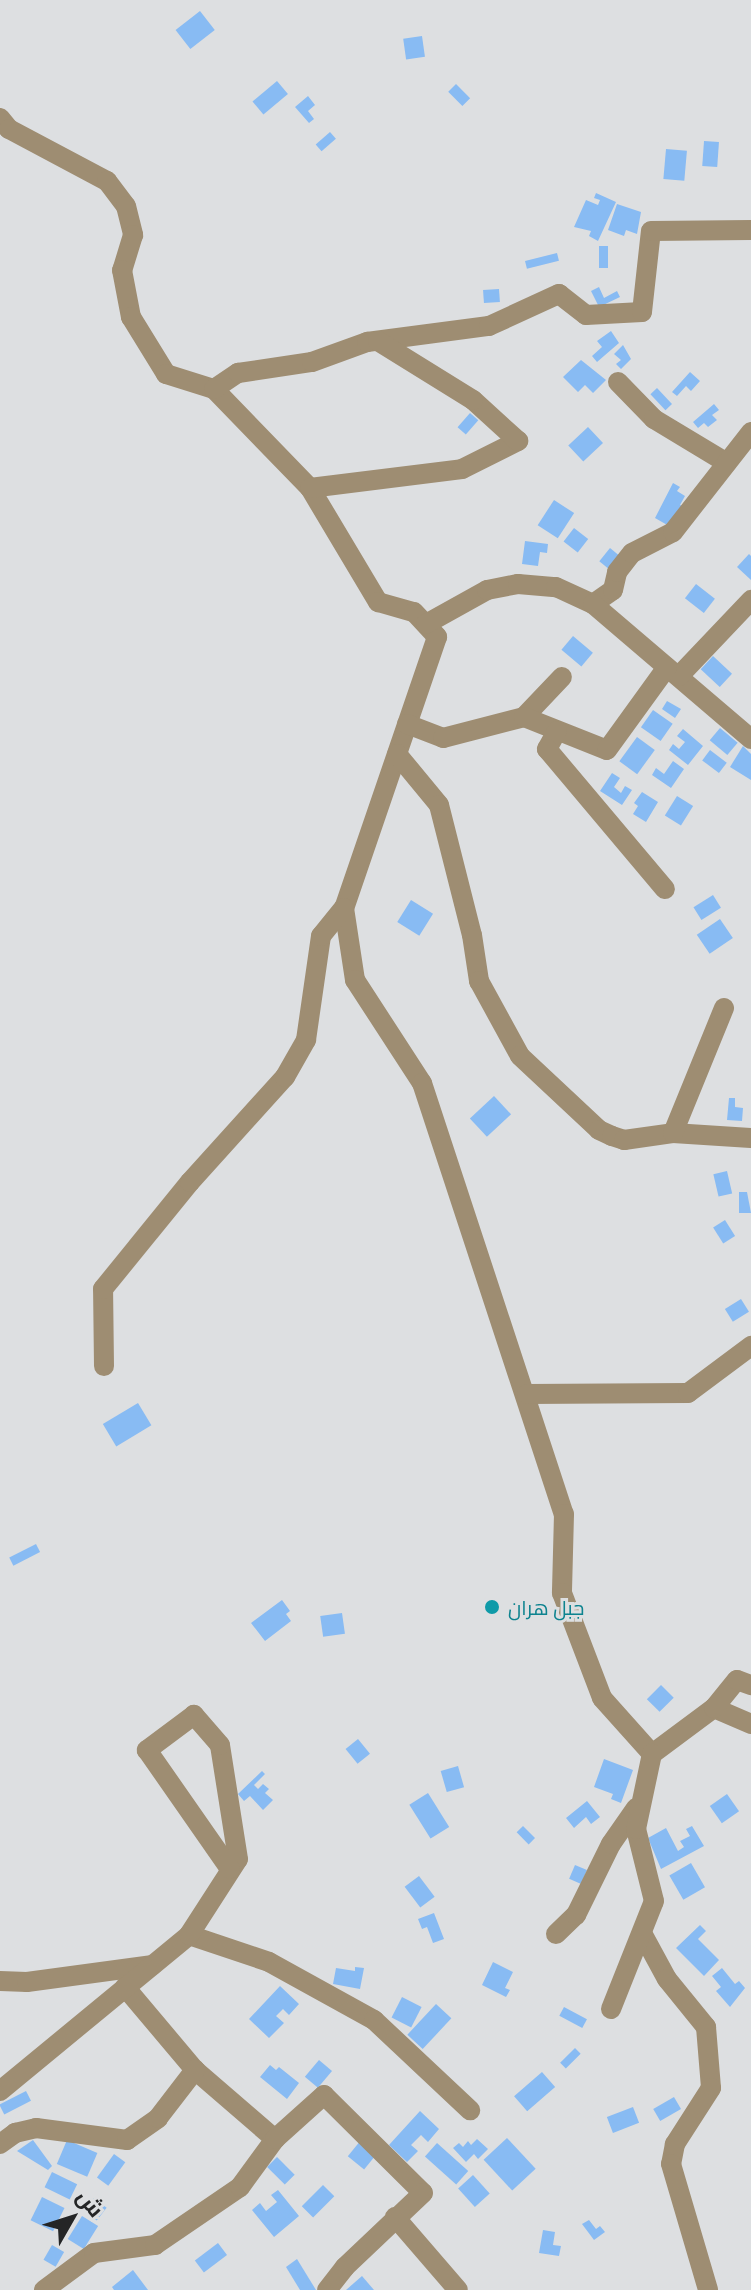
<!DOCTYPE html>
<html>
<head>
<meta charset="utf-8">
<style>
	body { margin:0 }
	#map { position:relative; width:751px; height:2290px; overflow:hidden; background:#dddfe1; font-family:"IBM Plex Sans",Cairo,sans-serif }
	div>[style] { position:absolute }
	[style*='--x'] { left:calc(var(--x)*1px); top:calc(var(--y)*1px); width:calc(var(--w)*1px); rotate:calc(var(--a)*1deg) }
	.building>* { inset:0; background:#88bbf3; transform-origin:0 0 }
	.minor>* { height:20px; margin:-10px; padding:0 10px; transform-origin:10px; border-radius:10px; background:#9e8d72 }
	.dots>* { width:22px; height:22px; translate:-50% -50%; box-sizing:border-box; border:4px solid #dddfe1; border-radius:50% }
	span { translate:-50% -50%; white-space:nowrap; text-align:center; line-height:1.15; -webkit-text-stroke:6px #dddfe1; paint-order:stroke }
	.culture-label { font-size:20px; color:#0d838f }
	.left { translate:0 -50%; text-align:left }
	.north { position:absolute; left:32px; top:2178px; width:80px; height:80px; -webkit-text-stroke:6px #dddfe1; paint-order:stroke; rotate:51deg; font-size:22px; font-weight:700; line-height:32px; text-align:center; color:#242526 }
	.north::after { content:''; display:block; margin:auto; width:28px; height:36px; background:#242526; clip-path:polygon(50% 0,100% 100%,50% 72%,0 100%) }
</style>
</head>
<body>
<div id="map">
	<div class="building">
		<i style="left:200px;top:11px;width:24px;height:31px;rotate:52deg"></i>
		<i style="left:422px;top:36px;width:21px;height:19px;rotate:82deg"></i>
		<i style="left:277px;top:81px;width:17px;height:32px;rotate:50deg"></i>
		<i style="left:456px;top:84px;width:20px;height:11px;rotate:45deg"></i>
		<i style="clip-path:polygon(308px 96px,315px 105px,308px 111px,314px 119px,309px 123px,295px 107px)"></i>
		<i style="left:330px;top:132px;width:9px;height:19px;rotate:49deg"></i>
		<i style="left:704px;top:141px;width:15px;height:25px;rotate:4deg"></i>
		<i style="left:666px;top:149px;width:21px;height:30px;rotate:5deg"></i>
		<i style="clip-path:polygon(596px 193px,616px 202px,598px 241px,589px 236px,591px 231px,574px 227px,586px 200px,598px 205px,600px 200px,594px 198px)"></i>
		<i style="clip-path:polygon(617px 204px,641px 212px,637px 234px,626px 230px,624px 236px,608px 230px)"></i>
		<i style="left:599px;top:246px;width:9px;height:22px"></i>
		<i style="left:557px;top:253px;width:8px;height:33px;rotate:76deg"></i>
		<i style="clip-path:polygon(599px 287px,604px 298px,617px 291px,620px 297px,599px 307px,591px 291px)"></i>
		<i style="left:499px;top:289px;width:13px;height:16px;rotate:86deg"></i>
		<i style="clip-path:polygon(611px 331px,619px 343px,597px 362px,592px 356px,602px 347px,597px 341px)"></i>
		<i style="clip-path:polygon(623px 345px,631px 359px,621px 369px,616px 364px,621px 360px,614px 354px)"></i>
		<i style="clip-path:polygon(581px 360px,606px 380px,593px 393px,585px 385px,578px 392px,563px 377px)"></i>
		<i style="clip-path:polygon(690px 372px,700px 381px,691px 391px,686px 386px,677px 396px,672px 392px)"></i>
		<i style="left:657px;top:388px;width:22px;height:9px;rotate:47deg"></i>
		<i style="clip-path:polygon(714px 404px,719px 410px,712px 415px,717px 420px,708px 427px,704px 423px,698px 428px,693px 422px)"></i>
		<i style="left:470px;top:413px;width:11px;height:19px;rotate:41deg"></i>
		<i style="left:588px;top:427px;width:22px;height:27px;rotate:47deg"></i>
		<i style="clip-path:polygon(673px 483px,680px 487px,677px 491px,685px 496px,680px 505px,685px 507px,669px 526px,655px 518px)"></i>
		<i style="left:554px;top:500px;width:24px;height:30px;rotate:33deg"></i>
		<i style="left:574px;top:528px;width:18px;height:17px;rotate:38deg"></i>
		<i style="clip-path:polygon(525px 541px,548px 544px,547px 553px,540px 552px,538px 566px,522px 564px)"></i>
		<i style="left:610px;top:548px;width:13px;height:17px;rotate:39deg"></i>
		<i style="clip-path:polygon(749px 554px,751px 556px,751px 580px,737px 567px)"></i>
		<i style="left:696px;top:584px;width:24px;height:18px;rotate:38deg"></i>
		<i style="left:573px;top:636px;width:26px;height:18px;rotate:40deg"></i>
		<i style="left:713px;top:656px;width:26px;height:18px;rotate:43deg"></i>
		<i style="clip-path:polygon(667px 701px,681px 709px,675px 718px,662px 709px)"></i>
		<i style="left:653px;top:710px;width:24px;height:21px;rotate:35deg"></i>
		<i style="left:720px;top:728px;width:23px;height:16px;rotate:40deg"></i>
		<i style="clip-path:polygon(683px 729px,703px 746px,688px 765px,669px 750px,673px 744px,679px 749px,685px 742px,677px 736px)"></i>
		<i style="left:637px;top:737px;width:22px;height:30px;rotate:36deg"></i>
		<i style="clip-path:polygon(743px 746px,751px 754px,751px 780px,730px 767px)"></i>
		<i style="left:710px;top:750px;width:21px;height:13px;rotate:37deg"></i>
		<i style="clip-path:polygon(673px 761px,684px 769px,671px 788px,652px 775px,656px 768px,664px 774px)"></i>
		<i style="clip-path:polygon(612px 773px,620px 778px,614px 787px,621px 793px,625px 786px,632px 790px,622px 805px,600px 791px)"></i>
		<i style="clip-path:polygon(642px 792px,658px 802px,646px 822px,633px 814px,638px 806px,634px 803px)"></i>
		<i style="left:677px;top:796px;width:19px;height:23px;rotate:32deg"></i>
		<i style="left:713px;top:895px;width:15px;height:23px;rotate:58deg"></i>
		<i style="left:411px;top:900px;width:26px;height:26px;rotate:32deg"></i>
		<i style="left:720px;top:919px;width:23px;height:28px;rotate:56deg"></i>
		<i style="left:494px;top:1096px;width:25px;height:33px;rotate:47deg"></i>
		<i style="clip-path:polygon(729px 1098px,735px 1098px,735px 1107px,743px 1108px,742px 1121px,727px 1120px)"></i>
		<i style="left:727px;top:1171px;width:23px;height:14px;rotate:77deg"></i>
		<i style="clip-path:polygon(739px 1192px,747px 1192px,751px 1213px,739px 1213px)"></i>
		<i style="left:725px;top:1220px;width:19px;height:14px;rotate:58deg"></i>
		<i style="left:741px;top:1299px;width:15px;height:19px;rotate:58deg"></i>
		<i style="left:138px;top:1403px;width:26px;height:41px;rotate:59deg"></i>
		<i style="left:36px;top:1544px;width:9px;height:30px;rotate:63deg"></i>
		<i style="clip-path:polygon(282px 1600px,290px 1611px,286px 1614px,291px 1621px,265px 1641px,251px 1623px)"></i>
		<i style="left:342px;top:1613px;width:21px;height:22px;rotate:82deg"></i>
		<i style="left:661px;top:1685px;width:18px;height:20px;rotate:45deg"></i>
		<i style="left:358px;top:1739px;width:19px;height:16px;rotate:51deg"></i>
		<i style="clip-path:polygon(604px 1759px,633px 1770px,621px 1803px,611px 1799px,613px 1794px,594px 1787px)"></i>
		<i style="left:458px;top:1766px;width:22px;height:18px;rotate:74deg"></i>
		<i style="clip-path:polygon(262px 1771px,265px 1774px,254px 1785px,258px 1789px,263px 1784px,269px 1789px,265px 1793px,273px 1800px,263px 1810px,250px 1796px,244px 1801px,238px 1794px)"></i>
		<i style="left:428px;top:1793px;width:40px;height:22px;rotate:58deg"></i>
		<i style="left:727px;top:1794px;width:21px;height:21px;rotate:55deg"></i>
		<i style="clip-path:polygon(587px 1801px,600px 1817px,591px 1824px,586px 1817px,574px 1828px,566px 1818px)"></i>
		<i style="left:523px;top:1826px;width:17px;height:9px;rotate:45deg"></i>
		<i style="clip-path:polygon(692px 1826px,704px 1846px,661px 1869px,648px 1838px,666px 1828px,678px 1851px,684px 1847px,680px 1841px,690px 1836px,686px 1829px)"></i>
		<i style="left:691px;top:1863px;width:28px;height:25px;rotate:60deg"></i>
		<i style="left:575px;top:1865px;width:13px;height:15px;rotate:23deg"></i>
		<i style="left:419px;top:1876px;width:26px;height:18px;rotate:53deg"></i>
		<i style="clip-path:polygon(434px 1913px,444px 1939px,433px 1943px,427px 1927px,422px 1929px,418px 1919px)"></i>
		<i style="clip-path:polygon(700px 1925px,706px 1931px,698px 1939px,719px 1960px,704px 1976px,676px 1948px)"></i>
		<i style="clip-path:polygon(493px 1962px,513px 1972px,505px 1988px,510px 1990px,506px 1997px,482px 1985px)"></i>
		<i style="clip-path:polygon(355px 1967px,364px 1968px,360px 1989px,333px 1984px,336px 1968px,355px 1971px)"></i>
		<i style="clip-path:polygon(722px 1968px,735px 1984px,739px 1981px,745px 1988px,730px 2007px,716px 1991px,721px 1987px,712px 1976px)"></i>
		<i style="clip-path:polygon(280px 1986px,299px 2004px,289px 2015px,283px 2009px,276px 2016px,284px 2023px,269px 2038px,249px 2019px)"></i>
		<i style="left:402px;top:1997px;width:22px;height:23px;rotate:27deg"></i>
		<i style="left:436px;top:2004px;width:21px;height:42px;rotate:43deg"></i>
		<i style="left:564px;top:2007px;width:26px;height:10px;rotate:28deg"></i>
		<i style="left:575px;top:2048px;width:8px;height:21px;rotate:45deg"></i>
		<i style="left:319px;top:2060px;width:17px;height:22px;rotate:40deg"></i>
		<i style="clip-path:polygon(270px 2065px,276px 2070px,279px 2067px,299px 2083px,287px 2099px,260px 2077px)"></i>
		<i style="left:542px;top:2072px;width:20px;height:37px;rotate:49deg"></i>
		<i style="left:26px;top:2091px;width:11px;height:30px;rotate:63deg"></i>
		<i style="left:674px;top:2097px;width:14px;height:24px;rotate:60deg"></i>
		<i style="left:633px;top:2107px;width:17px;height:28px;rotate:69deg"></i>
		<i style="clip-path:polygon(420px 2111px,439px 2129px,428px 2142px,421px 2135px,411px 2145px,418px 2151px,407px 2162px,389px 2145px)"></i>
		<i style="left:507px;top:2138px;width:42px;height:32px;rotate:47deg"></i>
		<i style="clip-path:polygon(477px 2139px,488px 2149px,478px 2159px,474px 2154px,466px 2162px,453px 2148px,459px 2143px,463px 2147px,468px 2141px,471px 2145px)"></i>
		<i style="clip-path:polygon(33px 2140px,52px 2166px,48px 2170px,17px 2151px)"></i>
		<i style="left:67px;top:2140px;width:33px;height:26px;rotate:23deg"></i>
		<i style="left:361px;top:2140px;width:21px;height:21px;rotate:39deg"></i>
		<i style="left:437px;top:2143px;width:42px;height:18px;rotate:42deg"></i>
		<i style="left:114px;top:2154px;width:14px;height:29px;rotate:36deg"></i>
		<i style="left:277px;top:2157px;width:25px;height:14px;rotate:45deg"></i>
		<i style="left:52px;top:2172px;width:28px;height:17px;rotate:26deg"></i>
		<i style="left:473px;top:2175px;width:25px;height:20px;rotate:48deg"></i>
		<i style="left:323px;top:2185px;width:16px;height:30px;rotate:45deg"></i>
		<i style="clip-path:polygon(278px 2190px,299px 2216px,274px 2237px,252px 2210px,260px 2203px,266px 2211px,277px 2202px,271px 2195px)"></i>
		<i style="left:42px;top:2197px;width:25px;height:26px;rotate:26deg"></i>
		<i style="left:94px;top:2198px;width:16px;height:16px;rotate:38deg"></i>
		<i style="left:82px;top:2216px;width:19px;height:27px;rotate:32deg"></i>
		<i style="clip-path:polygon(589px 2220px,596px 2229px,600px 2226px,605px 2232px,594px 2240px,582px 2224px)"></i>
		<i style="clip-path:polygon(543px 2230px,555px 2232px,553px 2245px,561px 2246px,559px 2256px,539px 2253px)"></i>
		<i style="left:218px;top:2243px;width:15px;height:29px;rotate:53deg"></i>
		<i style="left:52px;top:2245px;width:14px;height:17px;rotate:30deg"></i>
		<i style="clip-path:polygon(297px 2259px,316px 2290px,300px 2290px,286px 2267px)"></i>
		<i style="clip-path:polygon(133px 2270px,148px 2290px,114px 2290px,112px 2287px)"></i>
		<i style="clip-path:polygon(362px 2276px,374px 2290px,346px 2290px)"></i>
	</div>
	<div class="minor">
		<i style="--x:0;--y:118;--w:14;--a:51"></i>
		<i style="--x:9;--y:129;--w:111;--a:28"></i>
		<i style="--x:107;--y:181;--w:31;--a:53"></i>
		<i style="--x:126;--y:206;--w:30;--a:76"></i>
		<i style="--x:133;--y:235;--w:37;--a:107"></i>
		<i style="--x:122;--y:270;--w:48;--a:79.2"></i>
		<i style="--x:131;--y:317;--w:67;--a:58.4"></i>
		<i style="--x:166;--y:374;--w:50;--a:17.4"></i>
		<i style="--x:214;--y:389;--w:138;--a:45.9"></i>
		<i style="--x:310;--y:488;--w:133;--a:59.2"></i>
		<i style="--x:378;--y:602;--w:37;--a:16"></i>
		<i style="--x:414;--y:612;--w:34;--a:47"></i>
		<i style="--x:437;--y:637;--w:287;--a:108.9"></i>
		<i style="--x:344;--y:908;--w:73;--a:81.3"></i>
		<i style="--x:355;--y:980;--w:123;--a:57"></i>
		<i style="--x:422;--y:1083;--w:454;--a:71.8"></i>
		<i style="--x:564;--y:1514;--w:79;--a:91.5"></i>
		<i style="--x:562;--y:1593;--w:112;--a:69.1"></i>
		<i style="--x:602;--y:1698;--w:75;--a:48.2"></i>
		<i style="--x:652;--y:1754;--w:77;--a:-36.6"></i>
		<i style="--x:714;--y:1708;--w:40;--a:23.4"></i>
		<i style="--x:618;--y:382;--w:52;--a:45.8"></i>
		<i style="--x:654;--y:419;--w:85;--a:31.1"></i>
		<i style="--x:214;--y:389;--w:29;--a:-34"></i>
		<i style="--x:238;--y:373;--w:75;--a:-8.5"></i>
		<i style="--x:312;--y:362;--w:59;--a:-20"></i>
		<i style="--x:367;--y:342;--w:123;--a:-7.5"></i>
		<i style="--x:489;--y:326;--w:77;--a:-24.6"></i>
		<i style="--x:559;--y:294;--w:34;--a:38"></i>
		<i style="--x:586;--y:315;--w:56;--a:-3.1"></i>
		<i style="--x:642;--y:312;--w:81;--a:-83.7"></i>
		<i style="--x:651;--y:231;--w:100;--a:-0.6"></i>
		<i style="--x:310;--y:488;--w:153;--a:-7.1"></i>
		<i style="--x:462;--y:469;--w:63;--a:-26.6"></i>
		<i style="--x:518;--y:441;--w:61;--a:-137.7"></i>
		<i style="--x:473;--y:400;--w:112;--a:-148.2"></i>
		<i style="--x:593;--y:604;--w:24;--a:-35"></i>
		<i style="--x:613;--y:590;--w:18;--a:-77"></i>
		<i style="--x:617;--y:572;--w:24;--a:-52"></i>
		<i style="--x:632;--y:553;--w:46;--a:-27.1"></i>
		<i style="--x:673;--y:532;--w:127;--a:-52"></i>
		<i style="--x:426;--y:624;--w:70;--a:-29.1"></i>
		<i style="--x:487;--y:590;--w:32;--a:-11"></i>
		<i style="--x:518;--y:584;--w:38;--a:5"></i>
		<i style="--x:556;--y:587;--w:41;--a:24.7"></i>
		<i style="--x:593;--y:604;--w:208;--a:40.5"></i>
		<i style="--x:679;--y:676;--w:105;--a:-46.5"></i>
		<i style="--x:524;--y:717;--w:55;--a:-46.5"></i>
		<i style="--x:407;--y:724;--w:39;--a:21"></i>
		<i style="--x:443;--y:738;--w:84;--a:-14.5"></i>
		<i style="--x:524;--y:717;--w:89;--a:21.7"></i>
		<i style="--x:607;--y:750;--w:102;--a:-54.1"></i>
		<i style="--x:557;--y:731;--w:21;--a:119"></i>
		<i style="--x:547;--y:749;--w:183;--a:49.9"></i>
		<i style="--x:397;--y:754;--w:66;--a:50.5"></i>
		<i style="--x:439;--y:805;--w:134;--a:75.8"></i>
		<i style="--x:472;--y:935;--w:47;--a:81.3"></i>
		<i style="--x:479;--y:981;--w:85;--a:61.3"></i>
		<i style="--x:520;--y:1056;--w:108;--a:43.1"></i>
		<i style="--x:599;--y:1130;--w:14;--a:25"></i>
		<i style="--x:612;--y:1136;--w:13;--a:18"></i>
		<i style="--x:624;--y:1140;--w:49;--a:-8.1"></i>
		<i style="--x:673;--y:1133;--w:78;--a:3.7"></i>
		<i style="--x:673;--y:1133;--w:135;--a:-67.8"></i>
		<i style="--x:104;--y:1366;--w:77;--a:-90.7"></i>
		<i style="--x:103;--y:1289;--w:138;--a:-50.9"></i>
		<i style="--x:190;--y:1182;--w:142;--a:-47.9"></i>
		<i style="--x:285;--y:1077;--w:43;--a:-60.4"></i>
		<i style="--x:306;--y:1040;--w:105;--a:-81.8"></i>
		<i style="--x:321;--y:936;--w:36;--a:-51"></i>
		<i style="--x:527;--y:1394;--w:161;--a:-0.4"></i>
		<i style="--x:688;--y:1393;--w:79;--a:-36.7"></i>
		<i style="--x:714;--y:1708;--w:36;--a:-51"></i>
		<i style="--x:737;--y:1680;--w:15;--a:20"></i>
		<i style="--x:642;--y:1933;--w:52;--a:61.5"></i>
		<i style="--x:667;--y:1979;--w:62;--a:50.9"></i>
		<i style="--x:706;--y:2027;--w:61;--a:85.3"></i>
		<i style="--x:711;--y:2088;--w:67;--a:122.7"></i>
		<i style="--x:675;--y:2144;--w:20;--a:101"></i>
		<i style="--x:671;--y:2164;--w:131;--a:73.6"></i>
		<i style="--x:556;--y:1934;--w:28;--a:-44"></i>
		<i style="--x:576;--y:1915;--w:79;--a:-63.8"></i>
		<i style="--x:611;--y:1844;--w:44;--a:-55.2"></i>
		<i style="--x:189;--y:1935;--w:84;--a:18.6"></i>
		<i style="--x:269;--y:1962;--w:120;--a:28.9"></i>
		<i style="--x:374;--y:2020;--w:132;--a:43.2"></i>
		<i style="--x:0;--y:1981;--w:27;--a:2"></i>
		<i style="--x:27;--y:1982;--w:127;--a:-7.7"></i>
		<i style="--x:125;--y:1987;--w:109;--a:49.9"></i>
		<i style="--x:195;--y:2070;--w:106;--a:40.8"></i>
		<i style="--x:611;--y:2009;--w:116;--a:-68.3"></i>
		<i style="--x:654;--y:1901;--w:74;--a:-104"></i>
		<i style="--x:636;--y:1829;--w:77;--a:-78"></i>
		<i style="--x:0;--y:2091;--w:245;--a:-39.5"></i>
		<i style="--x:189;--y:1935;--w:90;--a:-57.2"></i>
		<i style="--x:238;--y:1859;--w:115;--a:-99"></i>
		<i style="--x:220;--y:1745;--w:40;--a:-131"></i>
		<i style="--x:194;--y:1715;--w:59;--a:143.3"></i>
		<i style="--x:147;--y:1750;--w:145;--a:55.1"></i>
		<i style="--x:0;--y:2144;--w:19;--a:-36"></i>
		<i style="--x:15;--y:2133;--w:22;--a:-13"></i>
		<i style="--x:36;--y:2128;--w:92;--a:7.5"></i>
		<i style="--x:127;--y:2140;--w:38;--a:-35"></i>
		<i style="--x:158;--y:2118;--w:61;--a:-52.4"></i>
		<i style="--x:395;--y:2217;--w:96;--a:49.2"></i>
		<i style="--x:44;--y:2290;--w:62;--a:-36.5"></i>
		<i style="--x:94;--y:2253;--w:62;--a:-7.5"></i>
		<i style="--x:155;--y:2245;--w:103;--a:-34.3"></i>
		<i style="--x:240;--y:2187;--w:59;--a:-53.9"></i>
		<i style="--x:275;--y:2139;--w:66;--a:-41.9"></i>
		<i style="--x:324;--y:2095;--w:139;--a:44.7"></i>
		<i style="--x:423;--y:2193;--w:108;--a:136.5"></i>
		<i style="--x:345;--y:2267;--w:29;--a:128"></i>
	</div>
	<div class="dots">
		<i style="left:492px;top:1607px;background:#0f9aa8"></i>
	</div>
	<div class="culture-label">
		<span class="left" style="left:508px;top:1607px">جبل هران</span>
	</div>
	<div class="north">ش</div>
</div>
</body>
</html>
